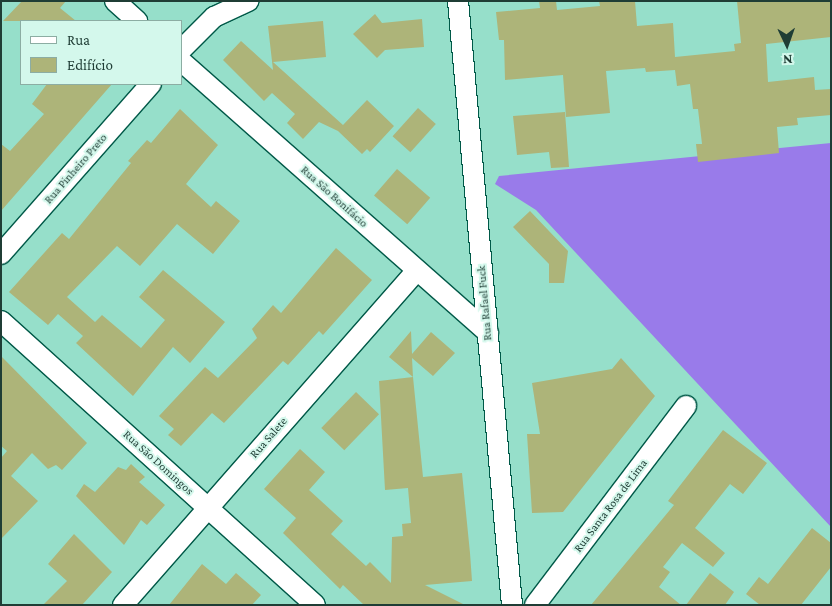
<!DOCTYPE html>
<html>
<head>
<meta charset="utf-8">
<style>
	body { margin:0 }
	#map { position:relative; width:832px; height:606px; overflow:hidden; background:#96dfca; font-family:"Crimson Pro",serif }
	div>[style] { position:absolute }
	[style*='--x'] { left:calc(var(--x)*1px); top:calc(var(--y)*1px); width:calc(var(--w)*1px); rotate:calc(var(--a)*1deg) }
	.forest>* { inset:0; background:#997bea }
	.building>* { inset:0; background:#adb479; transform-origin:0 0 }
	.roads { filter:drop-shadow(1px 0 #005948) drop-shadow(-1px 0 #005948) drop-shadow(0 1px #005948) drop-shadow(0 -1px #005948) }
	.street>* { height:20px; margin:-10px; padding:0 10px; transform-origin:10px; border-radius:10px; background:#fff }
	span { translate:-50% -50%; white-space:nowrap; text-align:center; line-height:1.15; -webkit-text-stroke:4px #d4f8ec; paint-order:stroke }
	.street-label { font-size:12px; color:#1f3d35 }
	.frame { position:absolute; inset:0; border:2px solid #1f3d35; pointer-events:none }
	.legend { position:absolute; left:20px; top:20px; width:162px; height:65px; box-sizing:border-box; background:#d4f8ec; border:1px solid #8cada3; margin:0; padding:6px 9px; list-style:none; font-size:15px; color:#1f3d35 }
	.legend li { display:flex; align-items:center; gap:10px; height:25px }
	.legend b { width:25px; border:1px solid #8cada3 }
	.north { position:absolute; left:762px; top:20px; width:50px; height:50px; -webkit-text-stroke:4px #d4f8ec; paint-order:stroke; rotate:177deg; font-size:14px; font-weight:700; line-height:20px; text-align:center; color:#1f3d35 }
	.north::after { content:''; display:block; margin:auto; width:18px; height:22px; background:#1f3d35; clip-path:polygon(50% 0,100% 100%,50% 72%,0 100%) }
</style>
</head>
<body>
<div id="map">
	<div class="forest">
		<i style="clip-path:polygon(831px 143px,831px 527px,536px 210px,495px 184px,499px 176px)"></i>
	</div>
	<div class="building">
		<i style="clip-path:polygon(22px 1px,66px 1px,60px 8px,76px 21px,3px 21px)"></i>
		<i style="clip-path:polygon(539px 1px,556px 1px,557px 10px,600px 6px,599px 1px,635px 1px,637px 26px,673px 23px,675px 57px,735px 51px,734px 44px,741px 43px,737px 1px,831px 1px,831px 37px,766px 44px,768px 82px,814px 77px,815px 90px,831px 89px,831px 115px,797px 118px,798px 125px,777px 127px,779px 153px,698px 162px,696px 144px,702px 144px,698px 109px,693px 109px,690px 84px,677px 86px,675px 70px,646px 72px,645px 68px,606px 71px,610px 113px,566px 117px,563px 75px,505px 80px,504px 40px,499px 40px,496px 12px,540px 8px)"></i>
		<i style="clip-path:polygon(375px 14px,382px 23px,422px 19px,424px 47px,385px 50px,377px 58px,353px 34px)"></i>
		<i style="clip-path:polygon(323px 21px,326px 57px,273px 62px,343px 125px,367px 100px,394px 126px,370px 152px,367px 149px,362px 154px,338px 131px,319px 122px,303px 139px,287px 123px,295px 114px,272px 93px,264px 101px,223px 60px,241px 41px,273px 70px,268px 26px)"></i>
		<i style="clip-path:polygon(47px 84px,112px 84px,1px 211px,1px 144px,10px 151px,44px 114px,32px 104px)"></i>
		<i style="left:418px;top:108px;width:24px;height:38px;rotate:42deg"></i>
		<i style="clip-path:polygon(180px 109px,218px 145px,186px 184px,211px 207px,216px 201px,240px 221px,213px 254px,177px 224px,140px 266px,117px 246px,67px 297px,95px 322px,102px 315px,141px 348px,165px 320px,139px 297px,163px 270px,225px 322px,190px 363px,173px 347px,133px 396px,76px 343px,83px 336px,58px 314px,48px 325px,9px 292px,62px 233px,69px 239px,131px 163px,128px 161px,147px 140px,151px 143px)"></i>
		<i style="clip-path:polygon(565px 112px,569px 167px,551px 168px,549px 152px,517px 155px,513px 116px)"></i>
		<i style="left:397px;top:169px;width:44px;height:35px;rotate:41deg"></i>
		<i style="clip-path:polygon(530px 211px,568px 251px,564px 283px,549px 283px,549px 264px,513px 227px)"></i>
		<i style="clip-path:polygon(336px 248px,372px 280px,323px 335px,319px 331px,288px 365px,283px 361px,224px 423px,212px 413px,181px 446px,168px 435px,174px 429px,159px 416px,205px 367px,218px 378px,257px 338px,252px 329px,273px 305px,281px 313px)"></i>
		<i style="clip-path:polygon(411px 331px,412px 354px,431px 332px,455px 353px,433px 376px,412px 358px,413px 377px,389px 357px)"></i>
		<i style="clip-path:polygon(1px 356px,87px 443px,62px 470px,56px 465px,48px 469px,32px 453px,11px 476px,38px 501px,1px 539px,1px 458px,7px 451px,1px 446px)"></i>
		<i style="clip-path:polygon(621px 358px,655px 396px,563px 512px,532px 513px,527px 434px,540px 434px,532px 383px,612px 369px)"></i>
		<i style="clip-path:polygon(413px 377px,423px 477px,462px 473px,470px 553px,472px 581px,425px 585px,465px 605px,364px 605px,343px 585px,340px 589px,283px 533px,296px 518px,264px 489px,300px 449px,325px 472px,309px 490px,343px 521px,331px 534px,366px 566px,370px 562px,391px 583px,392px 537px,403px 536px,402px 524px,411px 523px,408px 488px,385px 490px,379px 381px)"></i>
		<i style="left:356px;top:392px;width:32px;height:50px;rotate:44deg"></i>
		<i style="clip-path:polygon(723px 430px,767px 463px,743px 494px,730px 484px,695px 528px,725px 553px,713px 567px,682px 543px,663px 567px,670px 572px,659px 587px,681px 605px,591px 605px,674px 505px,668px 501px)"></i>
		<i style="clip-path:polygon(131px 464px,145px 477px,139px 482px,165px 505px,147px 525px,141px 520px,124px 545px,76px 496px,84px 484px,95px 492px,118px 467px,126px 470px)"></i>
		<i style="clip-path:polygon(812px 528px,831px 543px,831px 567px,801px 605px,760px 605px,746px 594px,759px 577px,768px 584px)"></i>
		<i style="clip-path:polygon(74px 534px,112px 572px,82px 605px,43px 605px,67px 581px,48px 564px)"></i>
		<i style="clip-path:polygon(202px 564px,226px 584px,236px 573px,261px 595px,252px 605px,169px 605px)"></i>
		<i style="clip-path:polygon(710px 573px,734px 592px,725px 605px,686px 605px)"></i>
	</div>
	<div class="roads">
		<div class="street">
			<i style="--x:115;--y:1;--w:30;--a:42"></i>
			<i style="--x:458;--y:1;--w:606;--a:84.89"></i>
			<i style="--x:181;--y:50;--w:47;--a:-45"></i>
			<i style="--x:214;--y:17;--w:38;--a:-25"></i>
			<i style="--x:181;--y:61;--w:410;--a:41.5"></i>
			<i style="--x:1;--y:254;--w:227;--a:-48.6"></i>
			<i style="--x:1;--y:321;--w:423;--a:42.1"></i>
			<i style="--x:123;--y:605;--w:444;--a:-48.7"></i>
			<i style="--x:535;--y:605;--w:250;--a:-52.8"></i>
		</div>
	</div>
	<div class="street-label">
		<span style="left:76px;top:169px;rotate:-49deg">Rua Pinheiro Preto</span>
		<span style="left:334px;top:197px;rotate:42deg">Rua São Bonifácio</span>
		<span style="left:485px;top:303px;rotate:-95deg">Rua Rafael Fuck</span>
		<span style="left:269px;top:438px;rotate:-49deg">Rua Salete</span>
		<span style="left:158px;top:463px;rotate:42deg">Rua São Domingos</span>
		<span style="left:611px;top:506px;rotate:-53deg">Rua Santa Rosa de Lima</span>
	</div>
	<div class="frame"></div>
	<ul class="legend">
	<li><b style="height:6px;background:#fff"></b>Rua</li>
	<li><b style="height:14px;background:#adb479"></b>Edifício</li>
	</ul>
	<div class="north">N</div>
</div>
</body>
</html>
